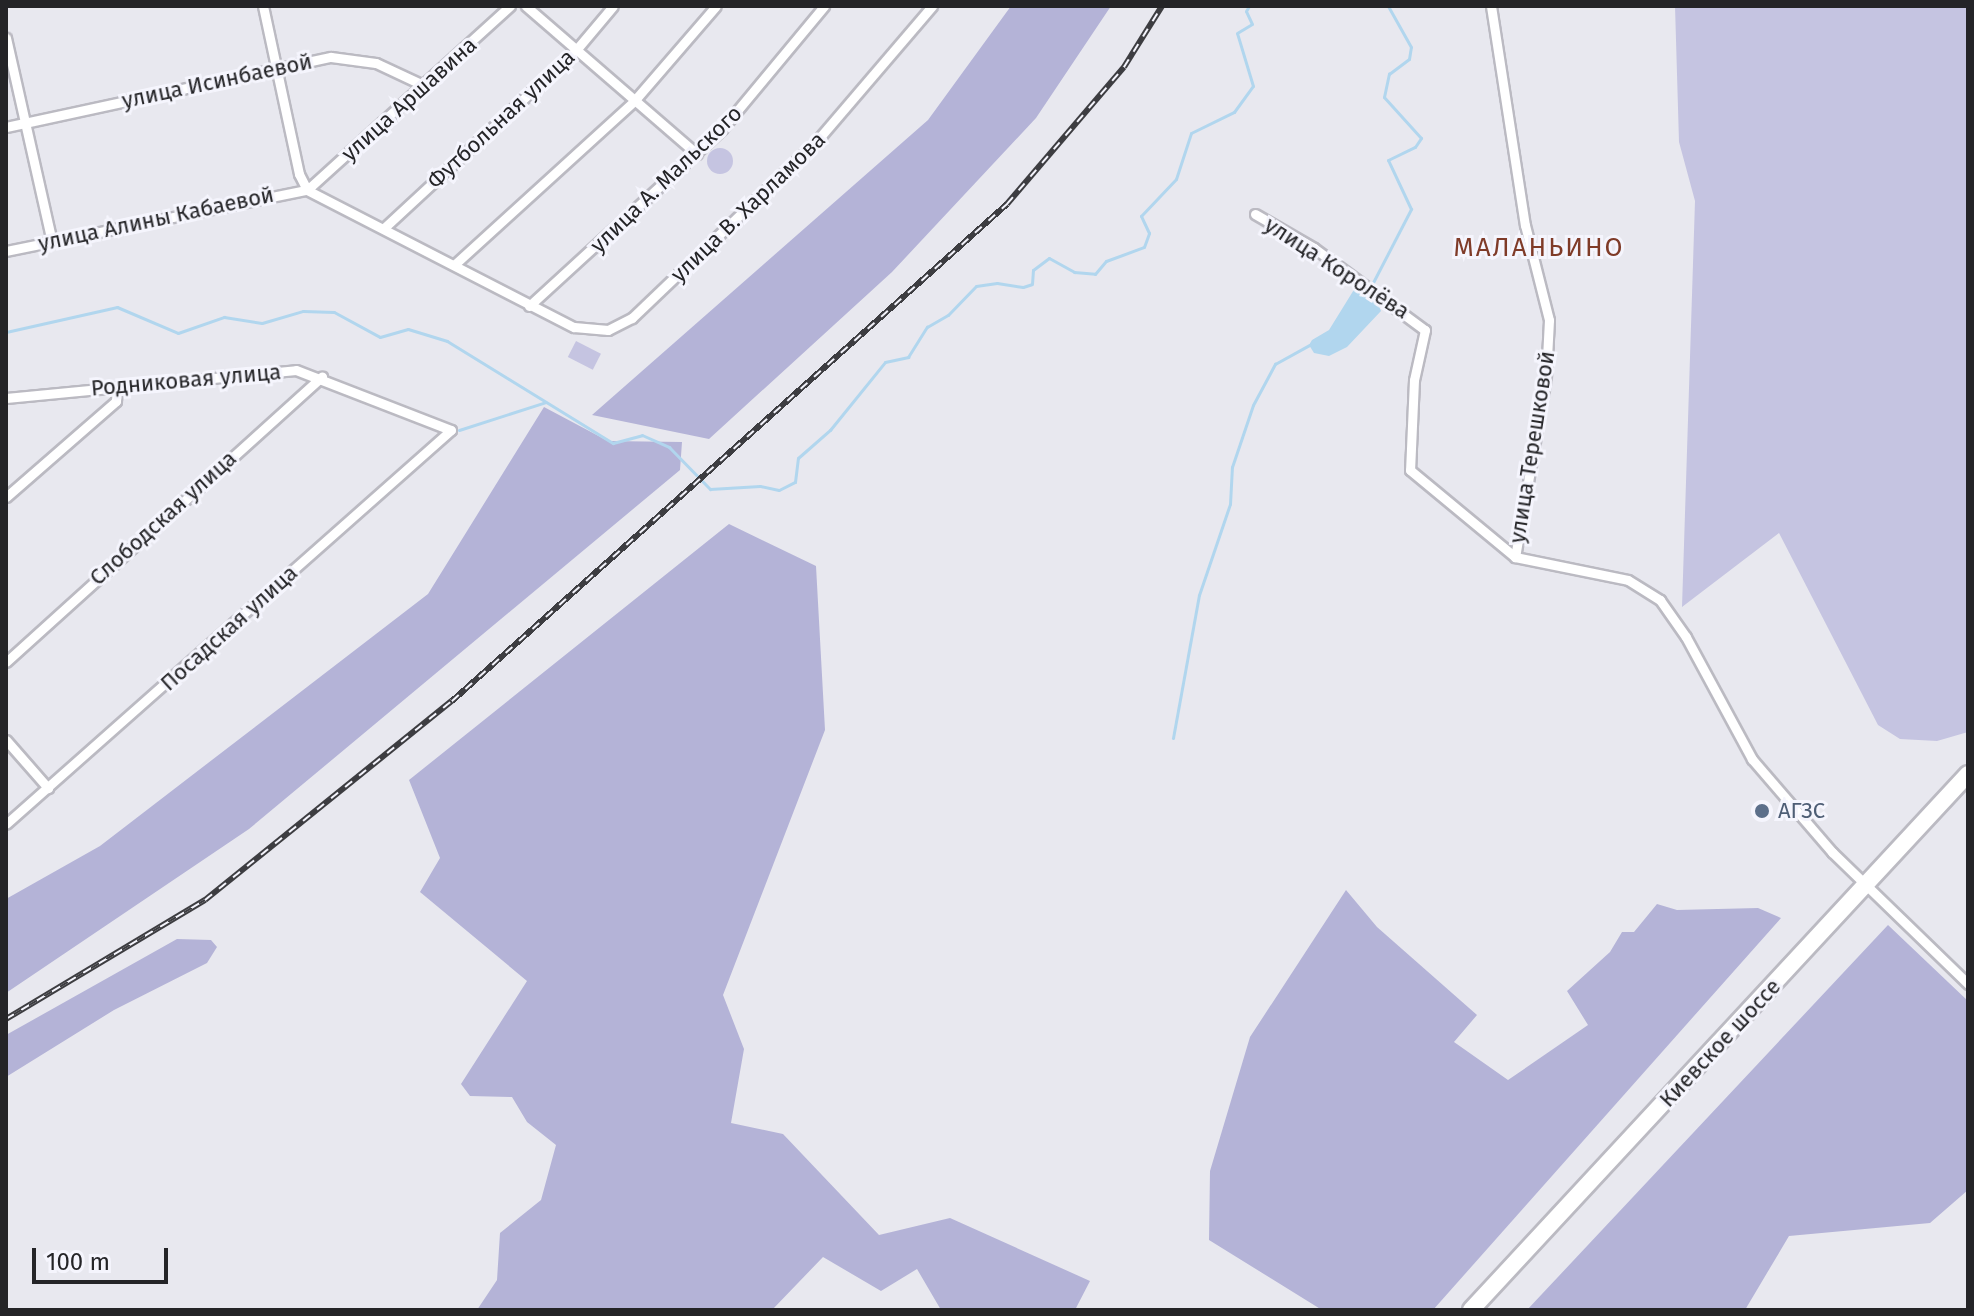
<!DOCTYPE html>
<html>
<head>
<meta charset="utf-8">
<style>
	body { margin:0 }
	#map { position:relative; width:1974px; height:1316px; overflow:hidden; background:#e8e8ef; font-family:"Fira Sans",sans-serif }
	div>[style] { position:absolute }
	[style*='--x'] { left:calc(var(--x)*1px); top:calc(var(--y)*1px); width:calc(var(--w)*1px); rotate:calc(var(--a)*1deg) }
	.green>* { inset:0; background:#c5c4e1; transform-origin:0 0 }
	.round { border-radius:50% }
	.forest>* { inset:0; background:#b4b3d7 }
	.water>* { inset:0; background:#b1d6ee }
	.stream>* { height:3px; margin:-1.5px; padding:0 1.5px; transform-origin:1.5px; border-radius:1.5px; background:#b1d6ee }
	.roads { filter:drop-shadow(2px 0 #bbbac2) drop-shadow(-2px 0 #bbbac2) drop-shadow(0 2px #bbbac2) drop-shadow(0 -2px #bbbac2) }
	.minor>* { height:9px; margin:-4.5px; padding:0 4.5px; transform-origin:4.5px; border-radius:4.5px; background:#fff }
	.trunk>* { height:16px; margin:-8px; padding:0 8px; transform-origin:8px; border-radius:8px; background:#fff }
	.rail>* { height:6px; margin-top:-3px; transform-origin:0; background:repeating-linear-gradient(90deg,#f5f5fd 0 9px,#3d3d41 0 18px); box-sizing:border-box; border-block:2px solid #3d3d41 }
	.dots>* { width:22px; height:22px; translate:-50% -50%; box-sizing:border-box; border:4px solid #f5f5fd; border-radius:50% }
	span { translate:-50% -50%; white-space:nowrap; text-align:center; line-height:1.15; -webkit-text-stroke:6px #f5f5fd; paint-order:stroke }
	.street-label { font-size:22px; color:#242427 }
	.service-label { font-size:22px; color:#4e5e75 }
	.left { translate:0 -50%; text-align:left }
	.quarter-label { font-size:26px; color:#7f3b28; letter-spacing:2px }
	.frame { position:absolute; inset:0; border:8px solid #242427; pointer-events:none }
	.scale { position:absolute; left:32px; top:1248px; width:136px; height:36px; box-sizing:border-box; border:4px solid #242427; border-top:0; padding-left:10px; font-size:24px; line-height:28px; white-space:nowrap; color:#242427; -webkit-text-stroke:6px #f5f5fd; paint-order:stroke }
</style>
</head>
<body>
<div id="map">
	<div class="green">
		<i style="clip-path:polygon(1675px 6px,1968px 6px,1968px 732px,1937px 741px,1900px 739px,1878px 725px,1779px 533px,1682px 607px,1695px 201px,1679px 142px)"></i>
		<i class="round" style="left:707px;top:148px;width:26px;height:26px"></i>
		<i style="left:576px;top:341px;width:28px;height:18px;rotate:27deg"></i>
	</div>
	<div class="forest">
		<i style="clip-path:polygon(1011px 6px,1111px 6px,1036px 118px,892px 272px,709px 439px,592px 415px,928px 120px)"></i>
		<i style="clip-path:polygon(544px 407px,608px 441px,682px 442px,680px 470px,249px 829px,6px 993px,6px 899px,100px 846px,428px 594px)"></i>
		<i style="clip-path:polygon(729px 524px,816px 566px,825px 730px,723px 995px,744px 1049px,731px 1123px,783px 1134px,879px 1235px,950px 1218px,1090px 1281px,1075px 1310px,941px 1310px,917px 1269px,881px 1291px,823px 1257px,772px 1310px,477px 1310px,497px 1280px,500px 1233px,541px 1200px,556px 1145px,527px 1122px,512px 1097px,470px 1096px,461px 1084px,527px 981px,420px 892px,440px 858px,409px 780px)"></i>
		<i style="clip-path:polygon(1346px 890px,1377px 927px,1477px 1015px,1454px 1042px,1508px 1080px,1588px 1025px,1567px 991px,1610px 952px,1622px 932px,1634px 932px,1657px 904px,1677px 910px,1758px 908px,1781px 918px,1433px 1310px,1322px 1310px,1209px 1240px,1210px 1171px,1250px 1037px)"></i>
		<i style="clip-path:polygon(1888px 925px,1968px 1001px,1968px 1190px,1930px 1223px,1789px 1236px,1745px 1310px,1527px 1310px)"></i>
		<i style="clip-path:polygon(177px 939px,211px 940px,217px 947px,207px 963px,114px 1010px,6px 1077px,6px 1035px)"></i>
	</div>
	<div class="water">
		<i style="clip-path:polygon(1355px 288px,1376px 299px,1381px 311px,1347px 347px,1329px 356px,1314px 353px,1309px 345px,1312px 340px,1329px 330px)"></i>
	</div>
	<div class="stream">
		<i style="--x:1367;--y:294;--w:96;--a:-62.6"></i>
		<i style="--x:1411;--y:209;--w:54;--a:-115.1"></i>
		<i style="--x:1388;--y:160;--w:30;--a:-26"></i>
		<i style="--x:1415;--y:147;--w:11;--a:-56"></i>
		<i style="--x:1421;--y:138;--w:55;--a:-132.1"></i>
		<i style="--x:1384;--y:97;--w:24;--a:-78"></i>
		<i style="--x:1389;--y:74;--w:25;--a:-37"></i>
		<i style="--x:1409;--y:59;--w:12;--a:-81"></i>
		<i style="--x:1411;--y:47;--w:47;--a:-119.3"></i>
		<i style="--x:6;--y:332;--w:114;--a:-12.7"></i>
		<i style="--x:117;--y:307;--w:66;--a:23.1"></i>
		<i style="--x:178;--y:333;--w:49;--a:-19.2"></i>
		<i style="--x:224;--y:317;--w:38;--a:9"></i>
		<i style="--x:262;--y:323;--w:43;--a:-16.3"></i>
		<i style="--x:303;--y:311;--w:31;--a:2"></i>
		<i style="--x:334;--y:312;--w:52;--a:28.5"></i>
		<i style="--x:380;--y:337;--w:29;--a:-16"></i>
		<i style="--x:408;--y:329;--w:41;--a:17.1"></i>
		<i style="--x:447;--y:341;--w:195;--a:31.6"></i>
		<i style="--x:613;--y:443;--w:30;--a:-15"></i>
		<i style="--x:642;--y:435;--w:30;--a:24"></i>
		<i style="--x:669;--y:447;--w:59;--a:45.7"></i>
		<i style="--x:710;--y:489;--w:50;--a:-3.4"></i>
		<i style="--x:760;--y:486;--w:19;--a:12"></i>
		<i style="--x:779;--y:490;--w:18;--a:-27"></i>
		<i style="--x:795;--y:482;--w:24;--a:-83"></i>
		<i style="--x:798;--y:458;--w:43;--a:-41.2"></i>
		<i style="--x:830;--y:430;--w:87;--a:-51"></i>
		<i style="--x:885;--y:362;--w:24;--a:-12"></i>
		<i style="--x:908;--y:357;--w:36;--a:-58"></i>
		<i style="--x:927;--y:327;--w:24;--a:-30"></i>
		<i style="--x:948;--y:315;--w:40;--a:-46"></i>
		<i style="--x:976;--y:286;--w:21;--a:-8"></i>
		<i style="--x:997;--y:283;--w:26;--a:9"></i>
		<i style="--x:1023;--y:287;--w:9;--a:-18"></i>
		<i style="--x:1032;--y:284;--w:14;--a:-86"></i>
		<i style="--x:1033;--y:270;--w:20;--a:-37"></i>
		<i style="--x:1049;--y:258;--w:29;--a:29"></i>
		<i style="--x:1074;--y:272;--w:21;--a:5"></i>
		<i style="--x:1095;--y:274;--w:17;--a:-50"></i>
		<i style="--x:1106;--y:261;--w:40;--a:-20.2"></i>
		<i style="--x:1144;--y:247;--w:15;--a:-70"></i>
		<i style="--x:1149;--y:233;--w:19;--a:-115"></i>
		<i style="--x:1141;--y:216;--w:51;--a:-46.6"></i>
		<i style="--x:1176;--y:179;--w:48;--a:-71.9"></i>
		<i style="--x:1191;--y:133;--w:48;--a:-26"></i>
		<i style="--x:1234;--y:112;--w:32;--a:-54"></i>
		<i style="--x:1253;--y:86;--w:55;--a:-106.8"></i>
		<i style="--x:1237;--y:33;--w:17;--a:-31"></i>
		<i style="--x:1252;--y:24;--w:14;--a:-115"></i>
		<i style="--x:1246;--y:11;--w:6;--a:-59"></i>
		<i style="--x:459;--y:430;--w:91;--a:-17.8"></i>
		<i style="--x:1173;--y:738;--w:145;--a:-79.7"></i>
		<i style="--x:1199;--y:595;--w:96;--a:-71.2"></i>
		<i style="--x:1230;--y:504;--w:37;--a:-87"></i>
		<i style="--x:1232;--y:467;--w:65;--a:-71.3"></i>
		<i style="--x:1253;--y:405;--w:47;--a:-61.8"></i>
		<i style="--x:1275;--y:364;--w:39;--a:-29"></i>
	</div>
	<div class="roads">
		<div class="minor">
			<i style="--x:263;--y:6;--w:172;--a:77.9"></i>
			<i style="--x:299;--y:174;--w:18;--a:63"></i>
			<i style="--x:526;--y:6;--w:226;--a:40.9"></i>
			<i style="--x:1491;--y:6;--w:222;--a:81.2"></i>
			<i style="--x:1525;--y:225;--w:98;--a:75.8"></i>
			<i style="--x:1549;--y:320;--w:58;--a:93"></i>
			<i style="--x:1546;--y:378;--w:182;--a:99.8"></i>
			<i style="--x:6;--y:38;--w:209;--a:77.3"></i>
			<i style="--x:6;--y:127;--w:332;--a:-12.2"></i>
			<i style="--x:331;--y:57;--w:45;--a:7.6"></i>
			<i style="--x:376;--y:63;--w:54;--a:25.1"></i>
			<i style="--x:307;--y:190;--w:274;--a:-42.2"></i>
			<i style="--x:1255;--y:214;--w:68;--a:30"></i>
			<i style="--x:1314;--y:248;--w:138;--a:36.5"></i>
			<i style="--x:1425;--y:330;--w:51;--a:102.4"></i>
			<i style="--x:1414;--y:380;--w:90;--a:92.5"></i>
			<i style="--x:1410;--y:470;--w:136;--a:39.6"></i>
			<i style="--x:1515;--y:557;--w:115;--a:11.5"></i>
			<i style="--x:1628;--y:580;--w:38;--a:32"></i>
			<i style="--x:1660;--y:600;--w:45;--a:54.9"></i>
			<i style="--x:1686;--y:637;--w:139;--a:61.6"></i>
			<i style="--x:1752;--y:759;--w:123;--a:49.3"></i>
			<i style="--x:1832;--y:852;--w:190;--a:44.1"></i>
			<i style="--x:384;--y:228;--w:262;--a:-42.8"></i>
			<i style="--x:576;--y:50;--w:57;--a:-49.9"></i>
			<i style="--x:6;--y:251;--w:307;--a:-11.5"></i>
			<i style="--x:307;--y:190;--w:300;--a:27.2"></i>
			<i style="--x:574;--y:327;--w:34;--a:5"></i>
			<i style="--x:608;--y:330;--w:27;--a:-27"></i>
			<i style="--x:632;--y:318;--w:253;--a:-43.7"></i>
			<i style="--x:815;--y:143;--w:180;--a:-49.5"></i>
			<i style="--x:454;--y:265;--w:244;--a:-42.3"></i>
			<i style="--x:634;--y:101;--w:125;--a:-49.2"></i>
			<i style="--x:529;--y:306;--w:262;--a:-42.5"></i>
			<i style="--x:722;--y:129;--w:160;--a:-50.3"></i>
			<i style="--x:6;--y:398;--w:291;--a:-5.5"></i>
			<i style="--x:296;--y:370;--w:166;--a:21.2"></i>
			<i style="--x:451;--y:430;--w:594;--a:138.48"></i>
			<i style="--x:6;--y:497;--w:146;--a:-41.1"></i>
			<i style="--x:116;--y:401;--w:14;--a:-86"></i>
			<i style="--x:6;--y:662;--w:426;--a:-42.1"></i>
			<i style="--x:6;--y:740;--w:64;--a:48.8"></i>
		</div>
		<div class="trunk">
			<i style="--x:1471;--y:1310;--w:731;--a:-47.16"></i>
		</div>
	</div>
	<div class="rail">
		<i style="--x:6;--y:1019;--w:232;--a:-30.9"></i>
		<i style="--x:205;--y:900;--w:317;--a:-38.9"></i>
		<i style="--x:452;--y:701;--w:745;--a:-41.84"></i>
		<i style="--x:1007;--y:204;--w:180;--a:-49.5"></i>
		<i style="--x:1124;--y:67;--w:72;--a:-58.1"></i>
	</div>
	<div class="dots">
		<i style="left:1762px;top:811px;background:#5c6f8a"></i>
	</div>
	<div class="street-label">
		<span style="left:217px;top:81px;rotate:-12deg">улица Исинбаевой</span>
		<span style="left:409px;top:99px;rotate:-42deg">улица Аршавина</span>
		<span style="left:501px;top:119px;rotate:-43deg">Футбольная улица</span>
		<span style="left:666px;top:179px;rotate:-44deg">улица А. Мальского</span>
		<span style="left:748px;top:207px;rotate:-44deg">улица В. Харламова</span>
		<span style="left:156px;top:219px;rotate:-12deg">улица Алины Кабаевой</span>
		<span style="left:1337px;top:268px;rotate:33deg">улица Королёва</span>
		<span style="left:186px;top:380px;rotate:-5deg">Родниковая улица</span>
		<span style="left:1532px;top:447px;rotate:-81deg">улица Терешковой</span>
		<span style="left:163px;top:518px;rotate:-42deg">Слободская улица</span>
		<span style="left:229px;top:628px;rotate:-42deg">Посадская улица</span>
		<span style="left:1720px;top:1043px;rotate:-47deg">Киевское шоссе</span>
	</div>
	<div class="service-label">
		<span class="left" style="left:1778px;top:811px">АГЗС</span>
	</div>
	<div class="quarter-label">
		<span style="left:1539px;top:248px">МАЛАНЬИНО</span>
	</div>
	<div class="frame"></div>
	<div class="scale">100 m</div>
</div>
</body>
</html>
